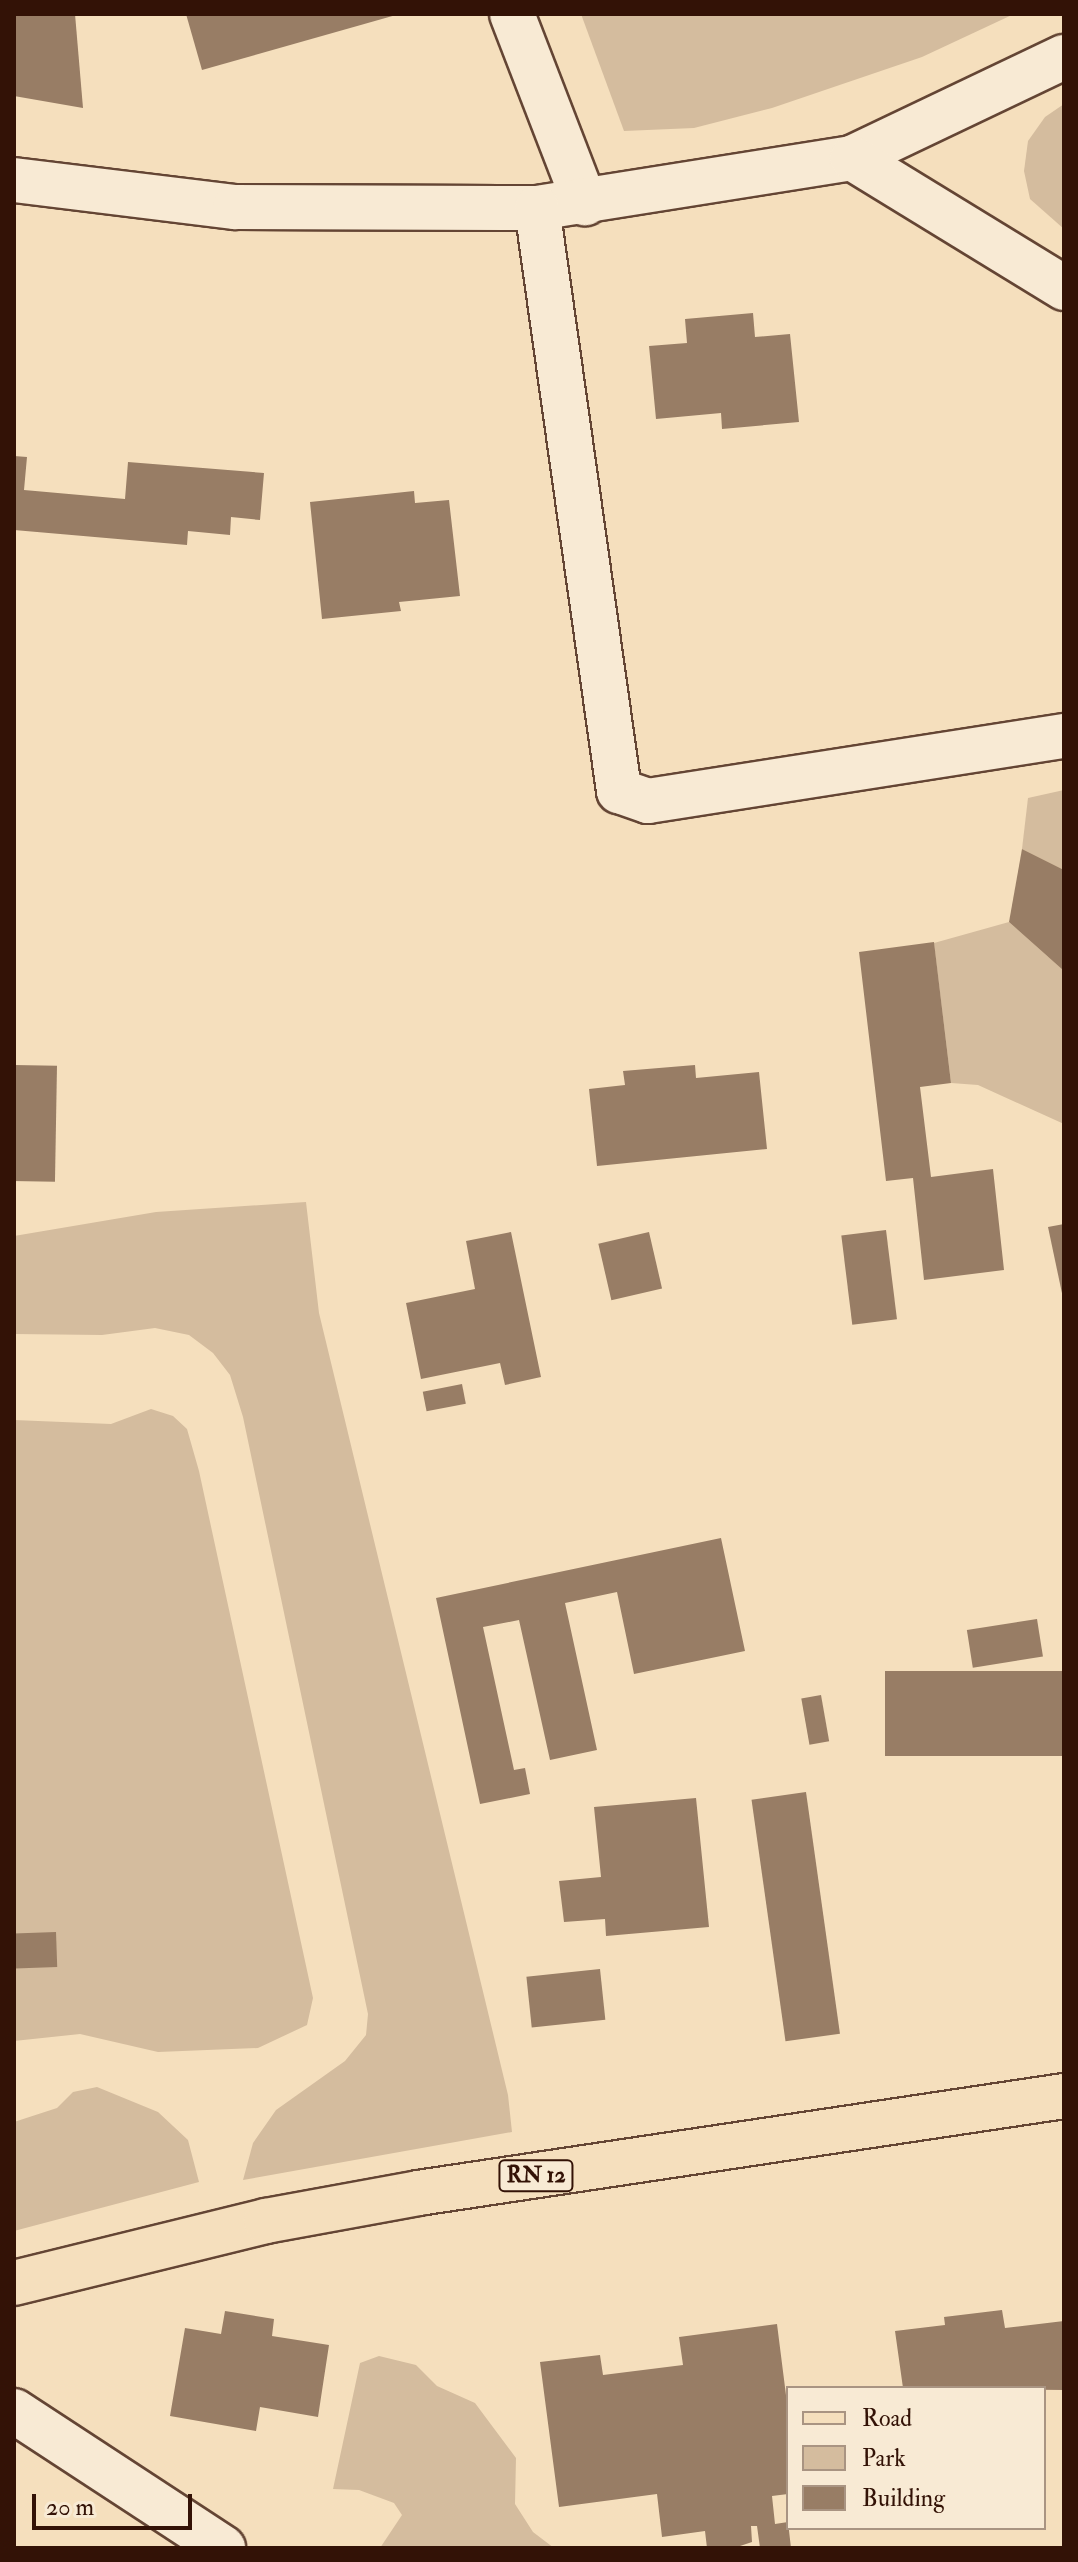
<!DOCTYPE html>
<html>
<head>
<meta charset="utf-8">
<style>
	body { margin:0 }
	#map { position:relative; width:1078px; height:2562px; overflow:hidden; background:#f5dfbd; font-family:"IM FELL Double Pica",serif }
	div>[style] { position:absolute }
	[style*='--x'] { left:calc(var(--x)*1px); top:calc(var(--y)*1px); width:calc(var(--w)*1px); rotate:calc(var(--a)*1deg) }
	.green>* { inset:0; background:#d4bc9e }
	.building>* { inset:0; background:#987d65; transform-origin:0 0 }
	.roads { filter:drop-shadow(2px 0 #644534) drop-shadow(-2px 0 #644534) drop-shadow(0 2px #644534) drop-shadow(0 -2px #644534) }
	.minor>* { height:44px; margin:-22px; padding:0 22px; transform-origin:22px; border-radius:22px; background:#f8ead4 }
	.primary>* { height:44px; margin:-22px; padding:0 22px; transform-origin:22px; border-radius:22px; background:#f5dfbd }
	span { translate:-50% -50%; white-space:nowrap; text-align:center; line-height:1.15; -webkit-text-stroke:6px #f8ead4; paint-order:stroke }
	.shield-label span { padding:2px 6px; background:#f8ead4; border:2px solid; border-radius:6px; -webkit-text-stroke-width:0 }
	.shield-label { font-size:22px; color:#331206; font-weight:700 }
	.frame { position:absolute; inset:0; border:16px solid #331206; pointer-events:none }
	.legend { position:absolute; left:786px; top:2386px; width:260px; height:144px; box-sizing:border-box; background:#f8ead4; border:2px solid #a99482; margin:0; padding:10px 14px; list-style:none; font-size:24px; color:#331206 }
	.legend li { display:flex; align-items:center; gap:16px; height:40px }
	.legend b { width:40px; border:2px solid #a99482 }
	.scale { position:absolute; left:32px; top:2494px; width:160px; height:36px; box-sizing:border-box; border:4px solid #331206; border-top:0; padding-left:10px; font-size:24px; line-height:28px; white-space:nowrap; color:#331206; -webkit-text-stroke:6px #f8ead4; paint-order:stroke }
</style>
</head>
<body>
<div id="map">
	<div class="green">
		<i style="clip-path:polygon(581px 14px,1014px 14px,922px 57px,772px 108px,694px 128px,624px 131px)"></i>
		<i style="clip-path:polygon(1064px 104px,1064px 229px,1030px 199px,1024px 171px,1028px 141px,1045px 117px)"></i>
		<i style="clip-path:polygon(1064px 790px,1064px 870px,1022px 849px,1028px 798px)"></i>
		<i style="clip-path:polygon(1009px 922px,1064px 971px,1064px 1124px,978px 1085px,951px 1083px,934px 943px)"></i>
		<i style="clip-path:polygon(306px 1202px,319px 1313px,508px 2095px,512px 2132px,243px 2180px,253px 2143px,276px 2110px,345px 2061px,366px 2035px,368px 2014px,243px 1417px,230px 1375px,213px 1353px,189px 1335px,155px 1328px,102px 1335px,14px 1334px,14px 1236px,156px 1212px)"></i>
		<i style="clip-path:polygon(151px 1409px,173px 1416px,187px 1429px,199px 1471px,313px 1998px,307px 2025px,258px 2048px,158px 2052px,80px 2034px,14px 2041px,14px 1420px,111px 1424px)"></i>
		<i style="clip-path:polygon(97px 2087px,158px 2112px,188px 2140px,199px 2182px,14px 2231px,14px 2122px,57px 2108px,73px 2092px)"></i>
		<i style="clip-path:polygon(379px 2356px,416px 2365px,437px 2386px,475px 2403px,516px 2458px,515px 2504px,533px 2532px,554px 2548px,380px 2548px,402px 2515px,394px 2503px,359px 2490px,333px 2489px,360px 2363px)"></i>
	</div>
	<div class="building">
		<i style="clip-path:polygon(14px 14px,75px 14px,83px 108px,14px 96px)"></i>
		<i style="clip-path:polygon(186px 14px,396px 14px,396px 15px,202px 70px)"></i>
		<i style="clip-path:polygon(753px 313px,755px 337px,790px 334px,799px 422px,722px 429px,721px 413px,656px 419px,649px 346px,687px 343px,685px 319px)"></i>
		<i style="clip-path:polygon(14px 456px,27px 457px,24px 490px,125px 499px,128px 462px,264px 473px,260px 520px,231px 517px,230px 535px,188px 531px,187px 545px,14px 530px)"></i>
		<i style="clip-path:polygon(414px 491px,415px 503px,449px 500px,460px 596px,399px 602px,401px 611px,322px 619px,310px 502px)"></i>
		<i style="clip-path:polygon(1022px 849px,1064px 870px,1064px 971px,1009px 922px)"></i>
		<i style="clip-path:polygon(934px 942px,951px 1083px,920px 1087px,931px 1177px,993px 1169px,1004px 1270px,924px 1280px,913px 1178px,886px 1181px,859px 952px)"></i>
		<i style="left:14px;top:1065px;width:43px;height:116px;rotate:1deg"></i>
		<i style="clip-path:polygon(695px 1065px,696px 1078px,759px 1072px,767px 1149px,597px 1166px,589px 1089px,625px 1085px,623px 1071px)"></i>
		<i style="clip-path:polygon(1064px 1224px,1064px 1298px,1063px 1298px,1048px 1227px)"></i>
		<i style="left:886px;top:1230px;width:90px;height:45px;rotate:83deg"></i>
		<i style="clip-path:polygon(511px 1232px,541px 1377px,505px 1385px,500px 1363px,421px 1379px,406px 1303px,475px 1289px,466px 1241px)"></i>
		<i style="left:649px;top:1232px;width:58px;height:52px;rotate:77deg"></i>
		<i style="left:462px;top:1384px;width:20px;height:40px;rotate:79deg"></i>
		<i style="clip-path:polygon(721px 1538px,745px 1651px,634px 1674px,617px 1592px,565px 1603px,597px 1750px,550px 1760px,519px 1620px,483px 1627px,514px 1770px,525px 1768px,530px 1794px,480px 1804px,436px 1598px)"></i>
		<i style="left:1037px;top:1619px;width:38px;height:71px;rotate:81deg"></i>
		<i style="left:1064px;top:1671px;width:85px;height:179px;rotate:90deg"></i>
		<i style="left:821px;top:1695px;width:47px;height:20px;rotate:80deg"></i>
		<i style="left:806px;top:1792px;width:244px;height:55px;rotate:82deg"></i>
		<i style="clip-path:polygon(696px 1798px,709px 1927px,606px 1936px,605px 1919px,564px 1922px,559px 1881px,601px 1877px,594px 1807px)"></i>
		<i style="left:56px;top:1932px;width:35px;height:42px;rotate:88deg"></i>
		<i style="left:600px;top:1969px;width:51px;height:74px;rotate:84deg"></i>
		<i style="clip-path:polygon(1002px 2310px,1005px 2328px,1064px 2321px,1064px 2390px,903px 2388px,895px 2331px,945px 2325px,944px 2317px)"></i>
		<i style="clip-path:polygon(225px 2311px,274px 2319px,272px 2336px,329px 2345px,318px 2417px,260px 2407px,256px 2431px,170px 2416px,185px 2328px,221px 2334px)"></i>
		<i style="clip-path:polygon(777px 2324px,788px 2411px,788px 2494px,772px 2496px,775px 2524px,788px 2522px,791px 2548px,760px 2548px,757px 2526px,751px 2526px,752px 2542px,734px 2548px,707px 2548px,705px 2531px,662px 2537px,657px 2494px,559px 2507px,540px 2362px,600px 2355px,603px 2375px,683px 2365px,679px 2337px)"></i>
	</div>
	<div class="roads">
		<div class="minor">
			<i style="--x:512;--y:14;--w:203;--a:68.9"></i>
			<i style="--x:852;--y:158;--w:235;--a:-25.5"></i>
			<i style="--x:14;--y:180;--w:223;--a:7"></i>
			<i style="--x:235;--y:207;--w:302;--a:0.2"></i>
			<i style="--x:537;--y:208;--w:319;--a:-9"></i>
			<i style="--x:852;--y:158;--w:249;--a:31.5"></i>
			<i style="--x:537;--y:208;--w:589;--a:81.99"></i>
			<i style="--x:619;--y:791;--w:31;--a:19"></i>
			<i style="--x:648;--y:801;--w:421;--a:-8.9"></i>
			<i style="--x:14;--y:2411;--w:250;--a:33.2"></i>
		</div>
		<div class="primary">
			<i style="--x:14;--y:2283;--w:260;--a:-13.8"></i>
			<i style="--x:266;--y:2221;--w:155;--a:-10.4"></i>
			<i style="--x:418;--y:2193;--w:653;--a:-8.54"></i>
		</div>
	</div>
	<div class="shield-label">
		<span style="left:536px;top:2176px">RN 12</span>
	</div>
	<div class="frame"></div>
	<ul class="legend">
	<li><b style="height:10px;background:#f5dfbd"></b>Road</li>
	<li><b style="height:22px;background:#d4bc9e"></b>Park</li>
	<li><b style="height:22px;background:#987d65"></b>Building</li>
	</ul>
	<div class="scale">20 m</div>
</div>
</body>
</html>
